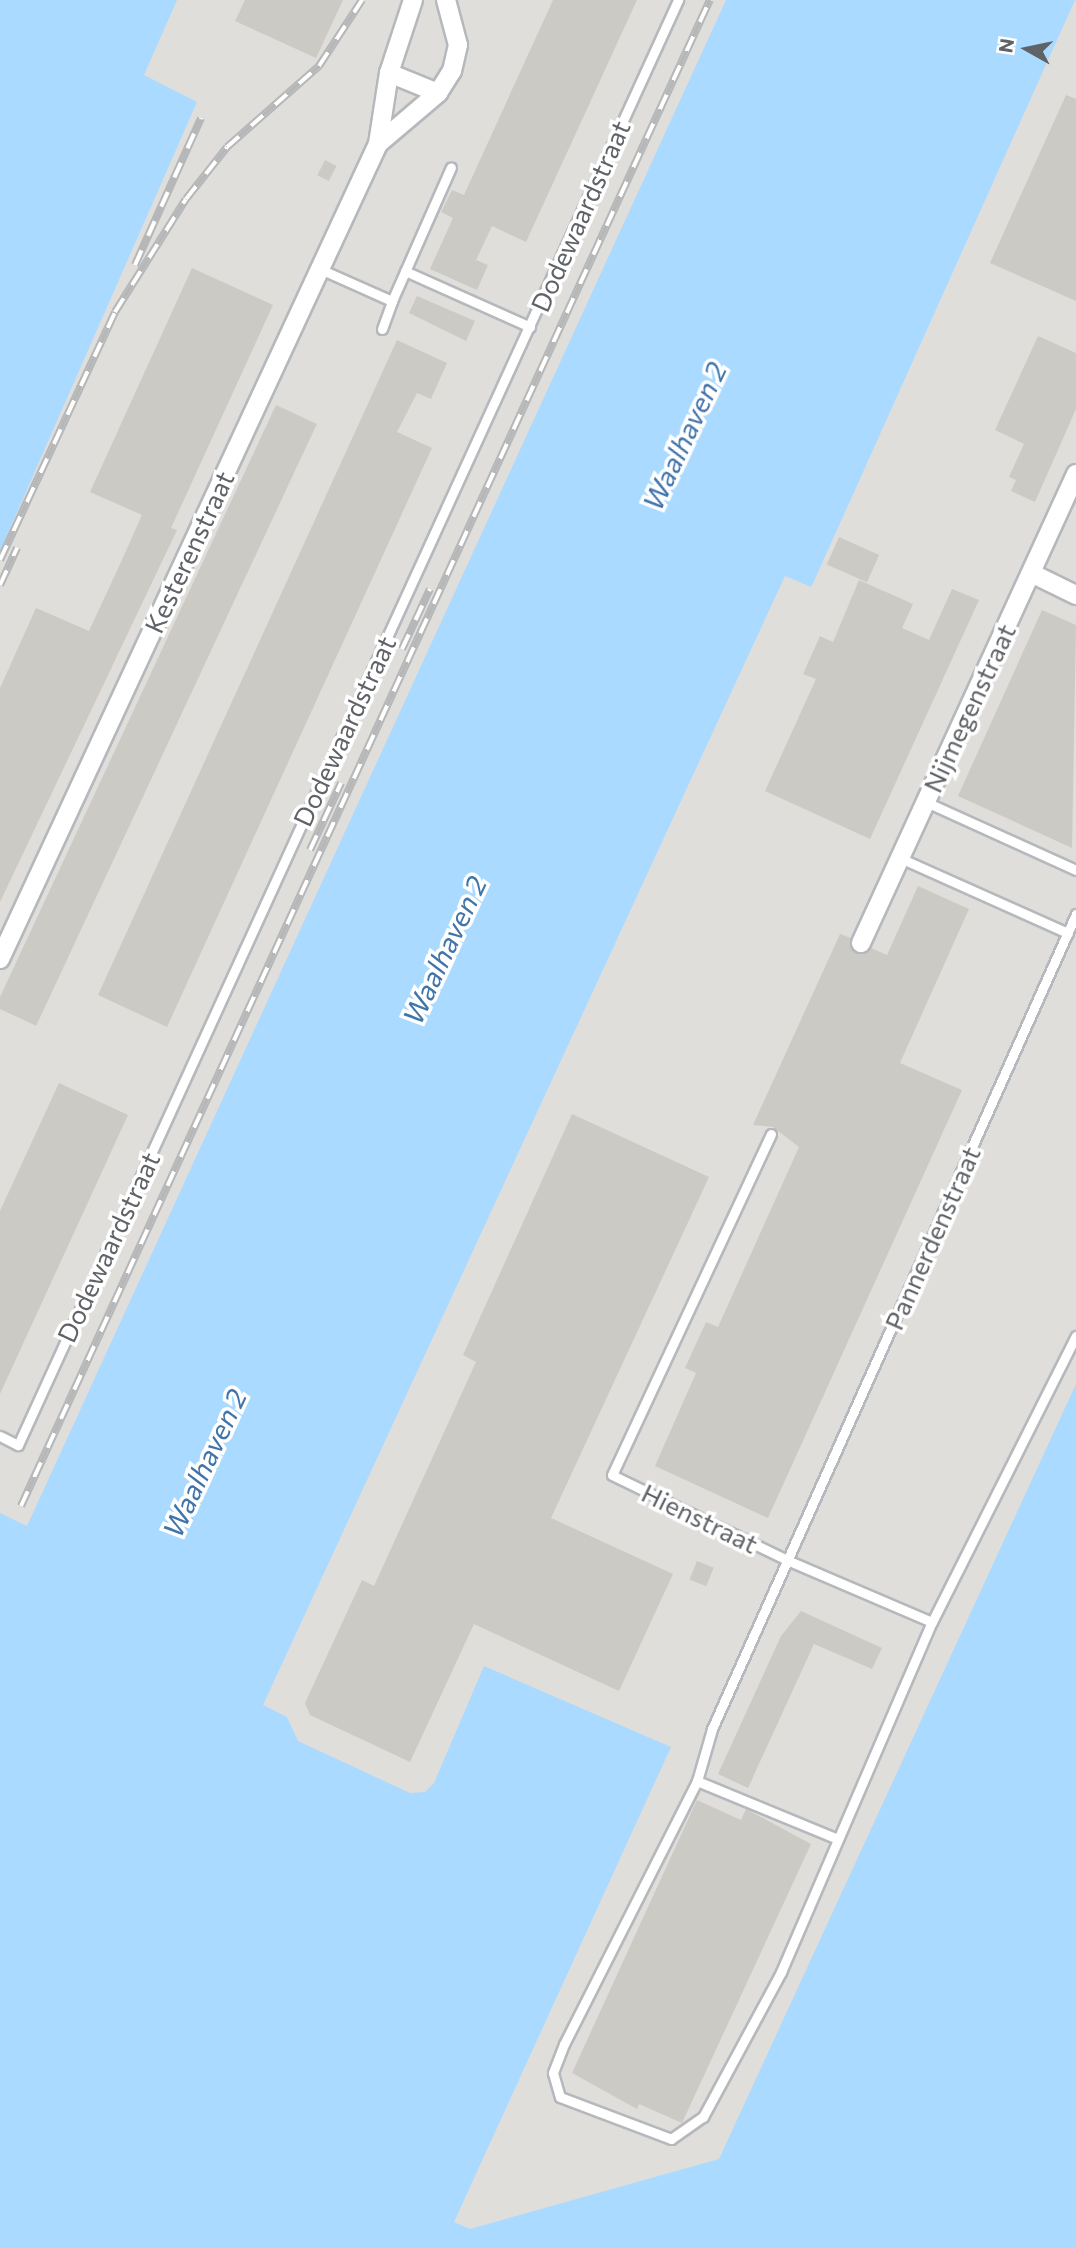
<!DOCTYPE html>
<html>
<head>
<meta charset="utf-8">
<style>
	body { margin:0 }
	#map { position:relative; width:1076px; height:2248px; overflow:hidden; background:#f1efe8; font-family:Commissioner,sans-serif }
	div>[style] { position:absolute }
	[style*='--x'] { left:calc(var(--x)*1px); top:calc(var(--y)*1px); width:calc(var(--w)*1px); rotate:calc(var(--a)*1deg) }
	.industrial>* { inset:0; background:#e0deda }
	.water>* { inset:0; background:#aadaff }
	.building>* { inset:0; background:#cccac5; transform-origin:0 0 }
	.roads { filter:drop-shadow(2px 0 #b5b8bc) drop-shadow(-2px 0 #b5b8bc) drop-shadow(0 2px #b5b8bc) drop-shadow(0 -2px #b5b8bc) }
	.service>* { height:9px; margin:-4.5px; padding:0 4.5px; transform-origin:4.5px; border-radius:4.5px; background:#fff }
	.minor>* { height:18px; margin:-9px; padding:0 9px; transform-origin:9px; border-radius:9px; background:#fff }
	.rail>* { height:8px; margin-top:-4px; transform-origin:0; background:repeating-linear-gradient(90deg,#fff 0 16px,#b6b7b8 0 32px); box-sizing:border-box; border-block:2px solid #b6b7b8 }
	span { translate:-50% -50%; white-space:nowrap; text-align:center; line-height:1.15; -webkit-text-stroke:7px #fff; paint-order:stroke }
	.street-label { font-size:26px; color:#5f6368 }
	.water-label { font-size:28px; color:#4174aa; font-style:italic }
	.north { position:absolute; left:992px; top:14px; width:70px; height:70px; -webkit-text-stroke:5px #fff; paint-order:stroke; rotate:279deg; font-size:19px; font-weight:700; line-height:28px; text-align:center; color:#5f6368 }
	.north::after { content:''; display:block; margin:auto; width:24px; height:32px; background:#5f6368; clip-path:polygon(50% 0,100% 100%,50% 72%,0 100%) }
</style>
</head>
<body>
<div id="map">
	<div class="industrial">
		<i style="clip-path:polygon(154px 0,754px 0,37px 1547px,0 1530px,0 478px,115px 87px)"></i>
		<i style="clip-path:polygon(1042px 0,1076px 0,1076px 1437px,744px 2169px,454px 2246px,442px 1820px,238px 1732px)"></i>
	</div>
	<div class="water">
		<i style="clip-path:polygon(0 0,177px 0,144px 75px,197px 102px,0 551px)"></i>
		<i style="clip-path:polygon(726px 0,1075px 0,815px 579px,811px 587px,785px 576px,263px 1705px,287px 1717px,298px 1741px,410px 1793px,425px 1792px,434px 1783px,484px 1666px,671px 1747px,454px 2222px,470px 2229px,719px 2159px,1076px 1384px,1076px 2248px,0 2248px,0 1513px,27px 1526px)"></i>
	</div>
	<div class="building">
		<i style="clip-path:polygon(245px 0,343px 0,316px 58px,235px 21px)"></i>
		<i style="clip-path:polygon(553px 0,637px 0,526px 242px,492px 226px,476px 260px,488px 265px,477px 290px,430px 269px,453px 218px,441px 212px,452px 190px,464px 195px)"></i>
		<i style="clip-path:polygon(1066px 95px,1076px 99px,1076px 301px,990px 263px)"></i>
		<i style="left:325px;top:160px;width:13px;height:17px;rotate:27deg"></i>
		<i style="clip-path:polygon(192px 268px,273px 305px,171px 528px,177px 530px,0 902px,0 688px,36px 608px,89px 631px,121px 562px,142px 515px,90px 492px)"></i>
		<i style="clip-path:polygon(417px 296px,475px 321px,466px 341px,409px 313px)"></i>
		<i style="clip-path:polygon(1038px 336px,1076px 353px,1076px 409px,1035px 502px,1011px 491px,1016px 480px,1009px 477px,1024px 444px,995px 430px)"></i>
		<i style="clip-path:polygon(397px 340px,447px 363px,431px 399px,417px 393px,397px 432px,432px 448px,167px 1027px,98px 995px)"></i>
		<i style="left:276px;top:405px;width:45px;height:664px;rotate:25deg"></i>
		<i style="left:839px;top:537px;width:44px;height:30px;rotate:24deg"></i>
		<i style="clip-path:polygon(859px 580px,913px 604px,902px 628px,929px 640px,952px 589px,979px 600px,870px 839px,765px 791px,816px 679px,803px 674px,820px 636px,833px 642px)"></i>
		<i style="clip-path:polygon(1042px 610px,1076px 625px,1072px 848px,958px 796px)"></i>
		<i style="clip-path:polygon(918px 886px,969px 909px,900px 1063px,962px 1090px,768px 1518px,655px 1466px,696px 1373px,685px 1368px,706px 1322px,718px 1327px,799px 1147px,773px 1127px,753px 1125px,840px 934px,851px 938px,857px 954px,871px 948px,887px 955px)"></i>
		<i style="clip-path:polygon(59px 1083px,128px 1115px,0 1394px,0 1211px)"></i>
		<i style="clip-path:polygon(572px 1114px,709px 1177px,551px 1518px,673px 1574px,619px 1691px,474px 1624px,410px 1762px,310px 1715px,305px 1703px,362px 1580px,374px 1586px,476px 1362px,463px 1355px)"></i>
		<i style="left:697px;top:1561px;width:18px;height:20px;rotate:22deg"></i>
		<i style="clip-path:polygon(801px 1611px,882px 1648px,872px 1669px,814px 1644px,748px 1788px,718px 1774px,781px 1636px)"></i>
		<i style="clip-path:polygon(697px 1800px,741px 1820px,746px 1809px,811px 1844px,682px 2123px,639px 2104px,637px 2109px,572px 2073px)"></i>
	</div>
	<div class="roads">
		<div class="service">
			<i style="--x:320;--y:269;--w:79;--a:24"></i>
			<i style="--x:392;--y:301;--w:146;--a:-66.2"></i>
			<i style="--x:405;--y:271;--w:137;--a:24.1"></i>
			<i style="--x:382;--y:329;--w:30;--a:-70"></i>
			<i style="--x:926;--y:802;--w:165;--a:24.4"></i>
			<i style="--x:900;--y:858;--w:184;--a:24.1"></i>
			<i style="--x:1076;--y:914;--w:893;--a:114.07"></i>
			<i style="--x:712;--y:1729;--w:54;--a:106.1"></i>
			<i style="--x:697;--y:1781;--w:295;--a:116.8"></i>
			<i style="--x:564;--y:2044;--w:31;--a:111"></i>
			<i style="--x:553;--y:2073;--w:25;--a:74"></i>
			<i style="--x:560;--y:2097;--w:119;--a:20.7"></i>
			<i style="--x:671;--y:2139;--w:39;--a:-35"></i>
			<i style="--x:703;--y:2117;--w:165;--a:-61.7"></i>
			<i style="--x:781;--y:1972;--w:381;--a:-66.7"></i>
			<i style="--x:932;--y:1622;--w:320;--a:-63.3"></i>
			<i style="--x:771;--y:1134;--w:376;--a:115"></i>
			<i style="--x:612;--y:1475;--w:197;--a:25.9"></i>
			<i style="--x:789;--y:1561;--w:155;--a:23.1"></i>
			<i style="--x:0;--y:1436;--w:20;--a:27"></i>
			<i style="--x:18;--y:1445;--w:1589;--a:-65.45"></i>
			<i style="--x:697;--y:1781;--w:152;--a:22.4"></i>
		</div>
		<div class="minor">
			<i style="--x:389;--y:73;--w:53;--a:22.2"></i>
			<i style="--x:378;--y:144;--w:79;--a:-40.4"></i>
			<i style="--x:438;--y:93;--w:26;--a:-58"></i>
			<i style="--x:452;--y:71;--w:27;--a:-77"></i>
			<i style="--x:458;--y:45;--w:47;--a:-104.9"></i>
			<i style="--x:1031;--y:573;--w:50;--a:26.1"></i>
			<i style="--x:861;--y:943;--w:516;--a:-65.37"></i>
			<i style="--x:0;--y:959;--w:898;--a:-65.12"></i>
			<i style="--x:378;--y:144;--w:72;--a:-81.2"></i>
			<i style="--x:389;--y:73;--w:77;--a:-71.8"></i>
		</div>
	</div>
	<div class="rail">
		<i style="--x:135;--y:265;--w:161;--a:-65.8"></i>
		<i style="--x:0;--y:560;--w:273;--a:-65.1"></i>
		<i style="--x:115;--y:312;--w:133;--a:-57.9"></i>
		<i style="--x:186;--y:199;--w:66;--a:-51.7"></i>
		<i style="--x:227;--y:147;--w:123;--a:-41.4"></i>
		<i style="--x:319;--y:66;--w:79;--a:-56.9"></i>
		<i style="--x:0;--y:585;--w:41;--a:-65.3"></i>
		<i style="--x:402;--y:649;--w:66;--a:-65"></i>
		<i style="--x:310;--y:850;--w:74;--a:-65.2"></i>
		<i style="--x:21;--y:1506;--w:1656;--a:-65.42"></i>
	</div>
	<div class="street-label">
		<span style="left:580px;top:216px;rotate:-66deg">Dodewaardstraat</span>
		<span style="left:189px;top:552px;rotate:-65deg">Kesterenstraat</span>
		<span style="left:969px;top:708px;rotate:-65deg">Nijmegenstraat</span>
		<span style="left:344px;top:731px;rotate:-65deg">Dodewaardstraat</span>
		<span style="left:932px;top:1238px;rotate:-66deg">Pannerdenstraat</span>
		<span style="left:108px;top:1247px;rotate:-65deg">Dodewaardstraat</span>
		<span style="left:700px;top:1518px;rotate:26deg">Hienstraat</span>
	</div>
	<div class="water-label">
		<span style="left:684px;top:436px;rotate:-65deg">Waalhaven 2</span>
		<span style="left:444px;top:950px;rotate:-65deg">Waalhaven 2</span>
		<span style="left:204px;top:1463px;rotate:-65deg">Waalhaven 2</span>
	</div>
	<div class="north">N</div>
</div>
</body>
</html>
